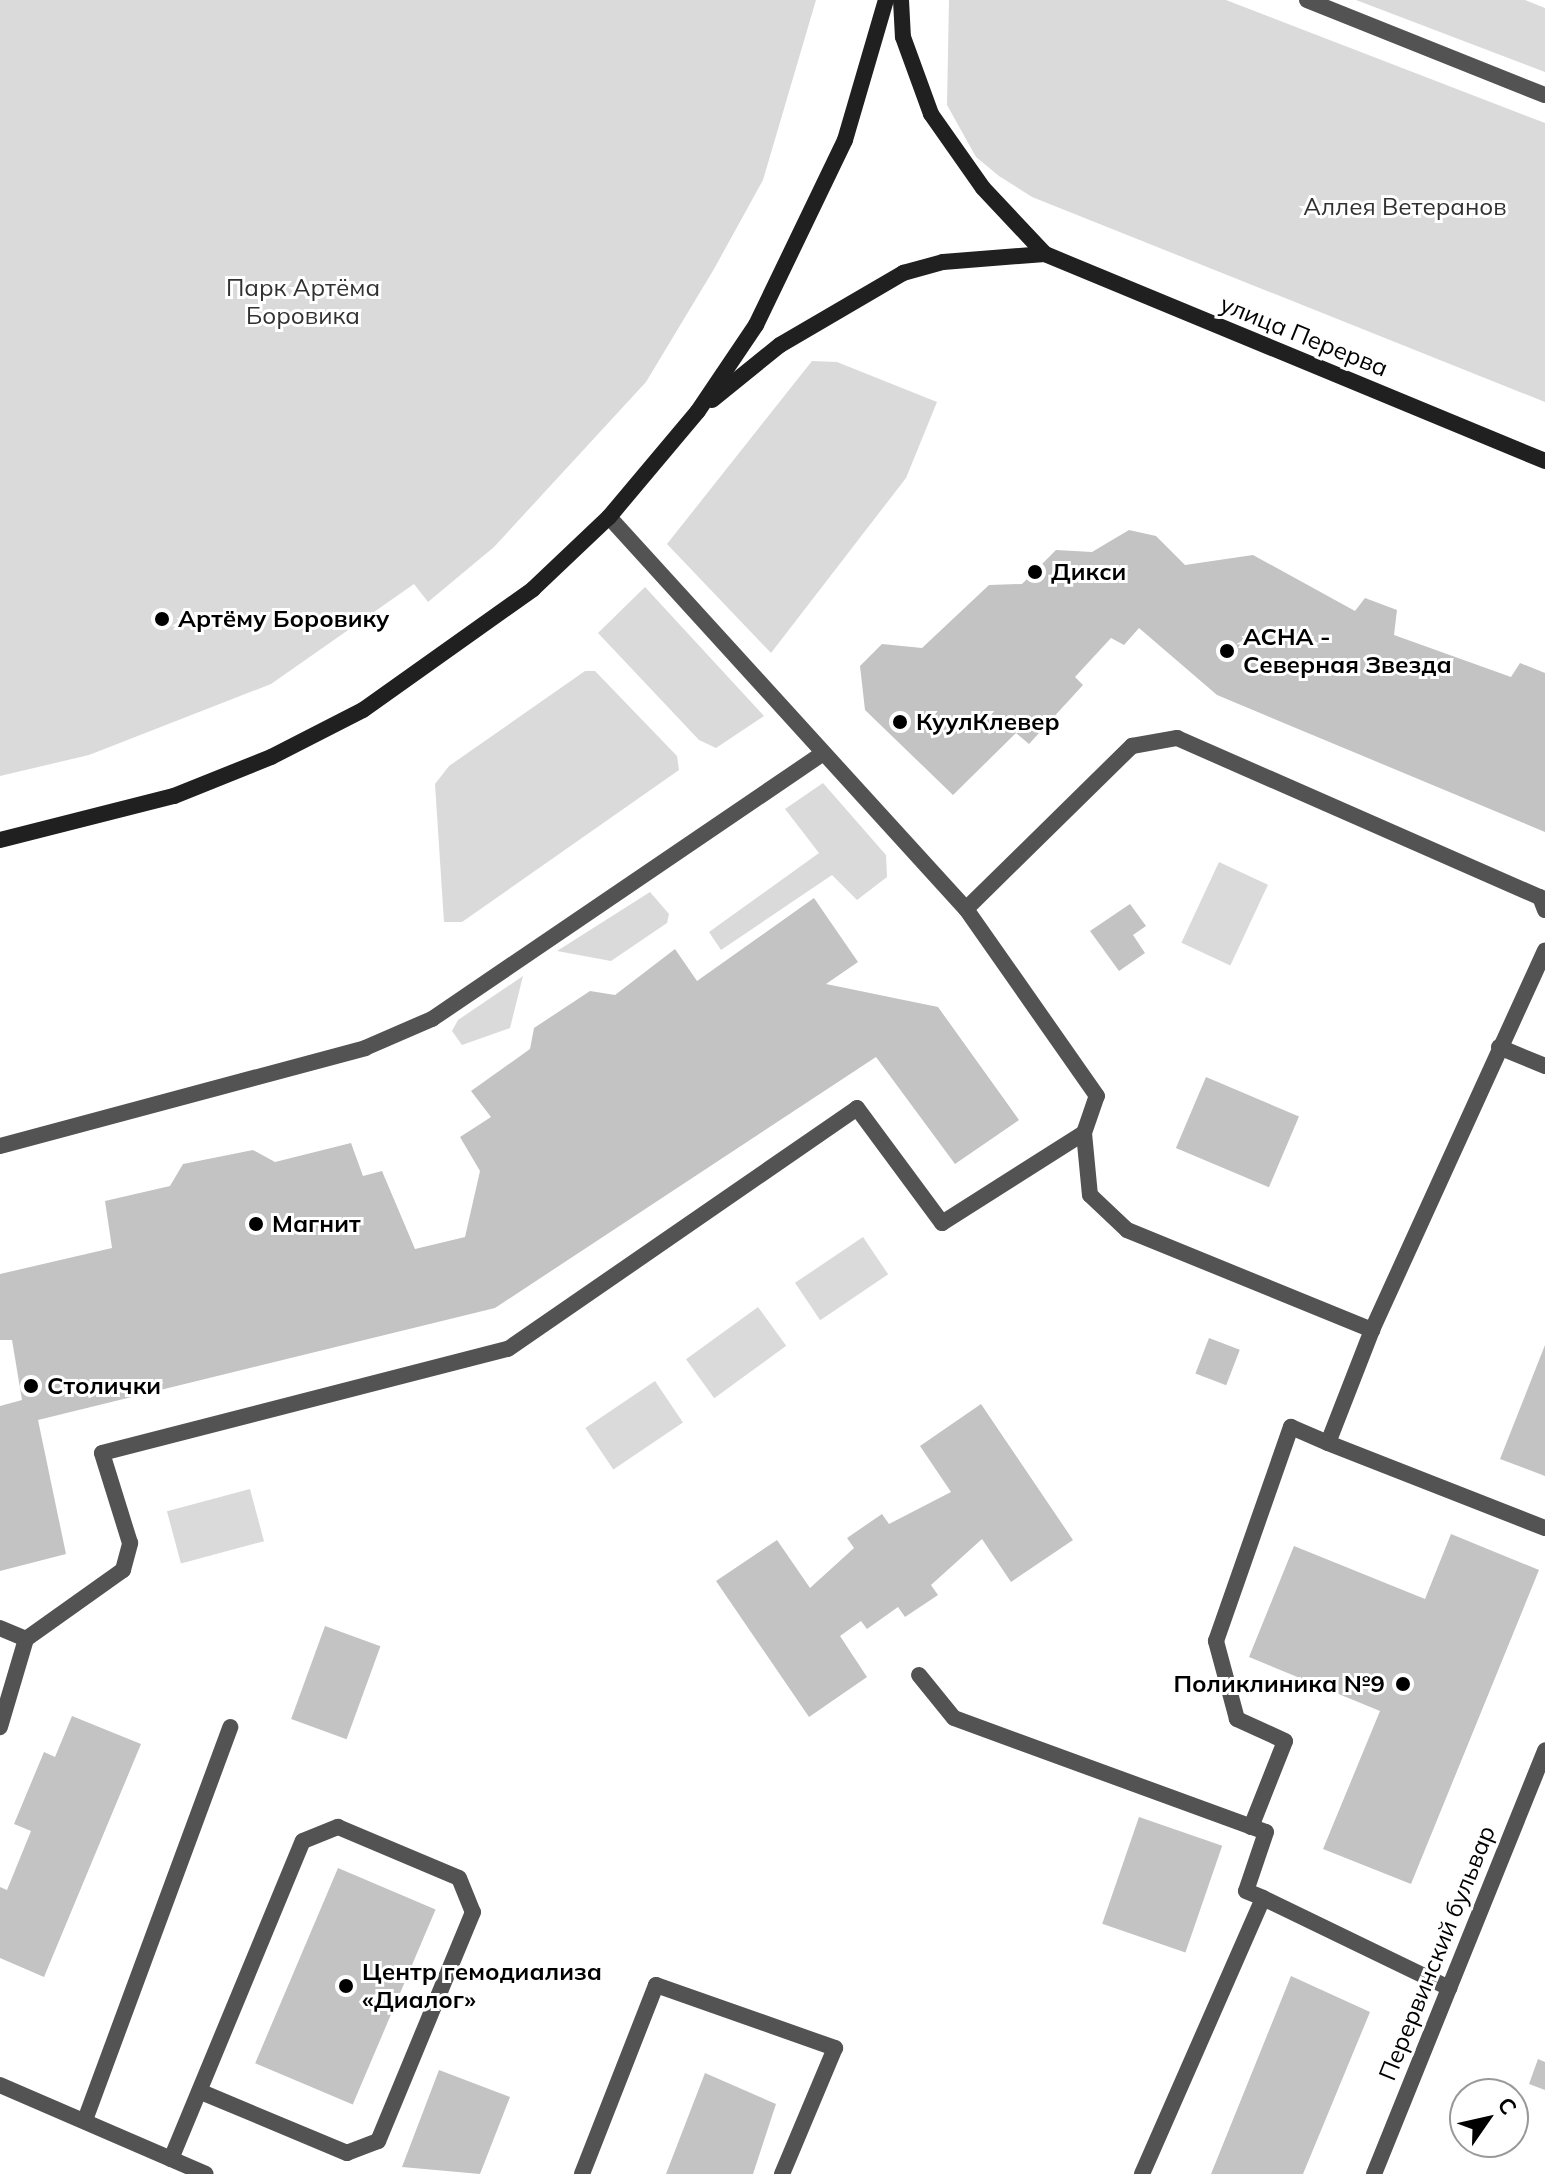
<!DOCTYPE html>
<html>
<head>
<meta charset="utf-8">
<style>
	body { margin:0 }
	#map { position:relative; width:1545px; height:2174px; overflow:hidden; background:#fff; font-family:Mulish,sans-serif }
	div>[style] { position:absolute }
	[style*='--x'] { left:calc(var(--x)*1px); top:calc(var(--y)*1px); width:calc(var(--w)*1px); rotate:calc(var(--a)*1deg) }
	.green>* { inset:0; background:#dadada; transform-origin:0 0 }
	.building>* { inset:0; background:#c3c3c3; transform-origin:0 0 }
	.service>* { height:16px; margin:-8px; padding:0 8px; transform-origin:8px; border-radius:8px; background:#535353 }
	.minor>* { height:16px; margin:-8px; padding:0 8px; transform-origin:8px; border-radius:8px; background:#535353 }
	.tertiary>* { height:16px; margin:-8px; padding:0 8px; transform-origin:8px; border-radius:8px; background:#535353 }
	.secondary>* { height:16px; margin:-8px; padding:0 8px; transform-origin:8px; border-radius:8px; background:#202020 }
	.dots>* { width:22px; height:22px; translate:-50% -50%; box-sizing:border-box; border:4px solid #fff; border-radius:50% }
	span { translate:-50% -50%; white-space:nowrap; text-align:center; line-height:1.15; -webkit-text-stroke:6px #fff; paint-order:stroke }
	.park-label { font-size:24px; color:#313131 }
	.street-label { font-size:24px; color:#000 }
	.poi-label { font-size:24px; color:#000; font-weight:700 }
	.left { translate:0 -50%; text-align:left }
	.right { translate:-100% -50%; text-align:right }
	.north { position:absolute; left:1449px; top:2078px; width:80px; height:80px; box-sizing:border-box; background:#fff; border:2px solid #999; border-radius:50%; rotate:56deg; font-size:22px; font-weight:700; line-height:32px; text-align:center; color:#000 }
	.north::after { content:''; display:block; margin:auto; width:28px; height:36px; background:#000; clip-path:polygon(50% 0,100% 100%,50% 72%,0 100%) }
</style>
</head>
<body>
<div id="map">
	<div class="green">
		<i style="clip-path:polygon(0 0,816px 0,763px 180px,714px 269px,646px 382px,494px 547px,428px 602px,414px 584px,271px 684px,89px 755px,0 776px)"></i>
		<i style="clip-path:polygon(949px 0,1226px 0,1545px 123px,1545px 402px,1032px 197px,999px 176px,976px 157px,947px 105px)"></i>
		<i style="clip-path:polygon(1356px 0,1525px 0,1545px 8px,1545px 72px)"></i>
		<i style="clip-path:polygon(812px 361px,837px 362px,937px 402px,906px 478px,771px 653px,667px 544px)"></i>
		<i style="clip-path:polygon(645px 587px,764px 716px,716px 748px,699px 740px,598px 633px)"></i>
		<i style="clip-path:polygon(585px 671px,595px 671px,677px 756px,679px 770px,462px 922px,444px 922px,435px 784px,449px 766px)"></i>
		<i style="clip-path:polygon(823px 783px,886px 855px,887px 877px,857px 900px,832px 875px,721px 950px,709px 932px,819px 853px,785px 809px)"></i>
		<i style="left:1219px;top:862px;width:54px;height:89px;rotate:25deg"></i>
		<i style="clip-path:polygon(650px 892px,669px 914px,667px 923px,611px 961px,557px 951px)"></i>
		<i style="clip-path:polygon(523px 976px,510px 1028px,462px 1045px,452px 1031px,458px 1020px)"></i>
		<i style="left:863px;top:1237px;width:45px;height:82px;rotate:56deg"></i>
		<i style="left:758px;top:1307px;width:48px;height:89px;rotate:54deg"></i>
		<i style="left:655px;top:1381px;width:50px;height:84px;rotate:56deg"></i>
		<i style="left:250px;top:1489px;width:54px;height:86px;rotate:75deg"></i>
	</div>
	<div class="building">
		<i style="clip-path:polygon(1129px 530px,1156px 536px,1185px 565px,1253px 555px,1355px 611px,1365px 598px,1397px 610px,1394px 635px,1511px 677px,1520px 663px,1545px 673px,1545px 832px,1217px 695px,1139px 628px,1124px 645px,1111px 638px,1075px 677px,1083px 685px,1029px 744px,1016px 733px,953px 795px,865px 710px,860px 666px,882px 644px,922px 648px,989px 585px,1022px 584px,1056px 550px,1092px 552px)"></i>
		<i style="clip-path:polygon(814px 898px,858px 962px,826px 984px,938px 1007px,1019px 1120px,955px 1164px,876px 1057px,495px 1308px,38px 1420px,66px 1554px,0 1571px,0 1406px,22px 1400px,12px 1340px,0 1340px,0 1274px,112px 1248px,105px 1201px,170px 1186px,183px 1164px,253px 1150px,275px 1162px,351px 1143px,363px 1176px,382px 1171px,415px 1249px,465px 1237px,480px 1171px,460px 1137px,491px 1117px,471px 1091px,530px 1049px,534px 1028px,590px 991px,615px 995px,675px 949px,697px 981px)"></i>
		<i style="clip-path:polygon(1130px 904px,1146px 926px,1133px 935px,1145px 953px,1119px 971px,1090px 931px)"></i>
		<i style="left:1206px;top:1077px;width:101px;height:77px;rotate:23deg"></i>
		<i style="left:1209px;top:1338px;width:33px;height:38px;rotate:21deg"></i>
		<i style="clip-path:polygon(1545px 1345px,1545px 1476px,1500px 1459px)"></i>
		<i style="clip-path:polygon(981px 1404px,1073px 1540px,1011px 1582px,982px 1539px,931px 1585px,938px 1595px,905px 1617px,898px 1607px,867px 1629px,861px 1621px,840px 1636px,867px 1677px,809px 1717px,716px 1581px,777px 1540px,810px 1588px,854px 1548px,847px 1538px,882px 1514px,889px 1524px,951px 1492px,920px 1446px)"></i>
		<i style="clip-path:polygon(1451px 1534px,1539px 1570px,1411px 1884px,1323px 1849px,1380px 1711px,1249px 1657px,1294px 1546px,1425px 1599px)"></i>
		<i style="left:325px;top:1626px;width:59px;height:99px;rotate:20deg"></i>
		<i style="clip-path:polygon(72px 1716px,141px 1744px,44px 1977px,0 1958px,0 1887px,7px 1890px,31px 1831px,14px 1824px,44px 1752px,55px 1757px)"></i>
		<i style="left:1139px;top:1817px;width:88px;height:113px;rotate:19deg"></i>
		<i style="left:338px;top:1868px;width:106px;height:212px;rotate:23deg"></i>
		<i style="clip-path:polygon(1291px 1976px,1370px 2012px,1303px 2174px,1211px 2174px)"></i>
		<i style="clip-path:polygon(1538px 2059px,1545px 2062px,1545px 2090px,1529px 2084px)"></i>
		<i style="clip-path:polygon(439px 2070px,510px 2097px,480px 2174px,402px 2167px)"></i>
		<i style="clip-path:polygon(705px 2073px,776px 2104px,753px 2174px,666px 2174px)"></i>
	</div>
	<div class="service">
		<i style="--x:966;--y:909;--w:233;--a:-44.5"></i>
		<i style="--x:1132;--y:746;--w:46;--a:-10.1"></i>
		<i style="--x:1177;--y:738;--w:396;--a:23.7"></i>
		<i style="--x:1540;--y:897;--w:14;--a:69"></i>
		<i style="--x:1499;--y:1047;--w:50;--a:22.4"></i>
		<i style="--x:1084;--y:1133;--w:62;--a:84.5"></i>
		<i style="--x:1090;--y:1195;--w:51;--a:43.4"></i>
		<i style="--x:1127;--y:1230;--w:265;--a:22.2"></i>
		<i style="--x:1372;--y:1330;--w:417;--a:-65.5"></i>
		<i style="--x:0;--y:1146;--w:378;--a:-15"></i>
		<i style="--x:365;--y:1048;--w:73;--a:-23.4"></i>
		<i style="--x:432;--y:1019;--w:469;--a:-34.2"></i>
		<i style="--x:1372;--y:1330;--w:121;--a:111.3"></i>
		<i style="--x:1328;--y:1443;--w:233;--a:21.4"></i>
		<i style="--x:0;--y:1628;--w:28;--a:23"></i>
		<i style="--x:26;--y:1639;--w:92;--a:106.5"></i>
		<i style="--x:26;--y:1639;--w:119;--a:-35.4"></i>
		<i style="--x:123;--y:1570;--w:28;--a:-75"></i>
		<i style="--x:130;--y:1543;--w:94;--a:-107.3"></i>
		<i style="--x:102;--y:1453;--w:419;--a:-14.4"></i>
		<i style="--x:508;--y:1349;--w:424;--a:-34.6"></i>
		<i style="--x:857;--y:1108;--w:143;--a:53.5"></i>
		<i style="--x:942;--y:1223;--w:168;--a:-32.4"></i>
		<i style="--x:1084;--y:1133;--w:39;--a:-71"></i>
		<i style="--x:1097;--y:1096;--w:228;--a:-125"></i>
		<i style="--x:966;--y:909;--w:530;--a:-132.32"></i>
		<i style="--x:919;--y:1675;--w:55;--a:50.9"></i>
		<i style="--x:954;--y:1718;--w:332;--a:20.1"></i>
		<i style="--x:1266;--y:1832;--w:62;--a:108.7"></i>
		<i style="--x:1246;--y:1891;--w:18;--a:22"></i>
		<i style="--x:1251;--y:1827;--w:92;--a:-68.4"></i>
		<i style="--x:1285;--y:1741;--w:53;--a:-155.4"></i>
		<i style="--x:1237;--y:1719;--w:81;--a:-105.1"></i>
		<i style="--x:1216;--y:1641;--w:227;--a:-70.7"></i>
		<i style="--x:1291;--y:1427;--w:40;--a:23.4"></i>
		<i style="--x:0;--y:2085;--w:224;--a:23.4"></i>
		<i style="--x:85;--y:2120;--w:419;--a:-69.7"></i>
		<i style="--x:171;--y:2159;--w:344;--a:-67.5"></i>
		<i style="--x:303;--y:1841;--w:38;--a:-22"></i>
		<i style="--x:338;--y:1827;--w:131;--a:22.9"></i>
		<i style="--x:459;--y:1878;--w:37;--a:68"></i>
		<i style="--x:473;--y:1912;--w:248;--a:112.5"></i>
		<i style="--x:378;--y:2141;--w:33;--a:159"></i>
		<i style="--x:347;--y:2153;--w:160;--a:-157.3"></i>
		<i style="--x:582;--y:2174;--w:203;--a:-68.6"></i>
		<i style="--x:656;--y:1985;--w:190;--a:19.4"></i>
		<i style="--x:835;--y:2048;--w:137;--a:112.8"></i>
		<i style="--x:1142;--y:2174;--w:301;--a:-66.3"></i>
		<i style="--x:1263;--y:1898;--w:207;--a:25.8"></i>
	</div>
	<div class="minor">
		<i style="--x:1374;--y:2174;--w:457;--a:-68"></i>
	</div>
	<div class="tertiary">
		<i style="--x:1307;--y:0;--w:256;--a:21.8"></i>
	</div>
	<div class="secondary">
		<i style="--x:901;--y:0;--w:37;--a:87"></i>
		<i style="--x:903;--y:37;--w:82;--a:70"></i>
		<i style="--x:931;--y:114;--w:90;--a:54.9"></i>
		<i style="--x:983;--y:188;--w:91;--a:46.8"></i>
		<i style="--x:1045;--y:254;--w:541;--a:22.49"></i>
		<i style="--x:712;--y:400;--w:87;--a:-39"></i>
		<i style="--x:780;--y:345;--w:143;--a:-30.3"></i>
		<i style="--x:903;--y:273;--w:41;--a:-15.4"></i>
		<i style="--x:943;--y:262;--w:102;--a:-4.5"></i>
		<i style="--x:0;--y:840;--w:179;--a:-14.2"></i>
		<i style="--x:174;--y:796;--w:105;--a:-21.9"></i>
		<i style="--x:271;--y:757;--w:103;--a:-27.1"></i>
		<i style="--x:363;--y:710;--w:209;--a:-35.4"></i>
		<i style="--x:533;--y:589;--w:105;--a:-43.5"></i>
		<i style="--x:609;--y:517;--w:138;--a:-50"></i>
		<i style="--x:698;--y:411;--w:104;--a:-56"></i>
		<i style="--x:756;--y:325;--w:205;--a:-64.3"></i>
		<i style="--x:845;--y:140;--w:146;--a:-73.7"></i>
	</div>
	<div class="dots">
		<i style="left:1035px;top:572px;background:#000"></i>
		<i style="left:162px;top:619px;background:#000"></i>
		<i style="left:1227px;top:651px;background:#000"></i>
		<i style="left:900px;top:722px;background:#000"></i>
		<i style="left:256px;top:1224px;background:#000"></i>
		<i style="left:31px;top:1386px;background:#000"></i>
		<i style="left:1403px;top:1684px;background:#000"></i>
		<i style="left:346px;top:1986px;background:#000"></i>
	</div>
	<div class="park-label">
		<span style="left:1405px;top:207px">Аллея Ветеранов</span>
		<span style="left:303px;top:302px">Парк Артёма<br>Боровика</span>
	</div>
	<div class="street-label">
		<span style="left:1304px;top:336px;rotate:22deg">улица Перерва</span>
		<span style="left:1437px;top:1953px;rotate:-68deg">Перервинский бульвар</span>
	</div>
	<div class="poi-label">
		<span class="left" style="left:1051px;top:572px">Дикси</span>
		<span class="left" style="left:178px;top:619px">Артёму Боровику</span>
		<span class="left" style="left:1243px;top:651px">АСНА -<br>Северная Звезда</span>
		<span class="left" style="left:916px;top:722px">КуулКлевер</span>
		<span class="left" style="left:272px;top:1224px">Магнит</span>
		<span class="left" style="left:47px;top:1386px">Столички</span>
		<span class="right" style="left:1385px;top:1684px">Поликлиника №9</span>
		<span class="left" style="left:362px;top:1986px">Центр гемодиализа<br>«Диалог»</span>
	</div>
	<div class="north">С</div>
</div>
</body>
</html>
